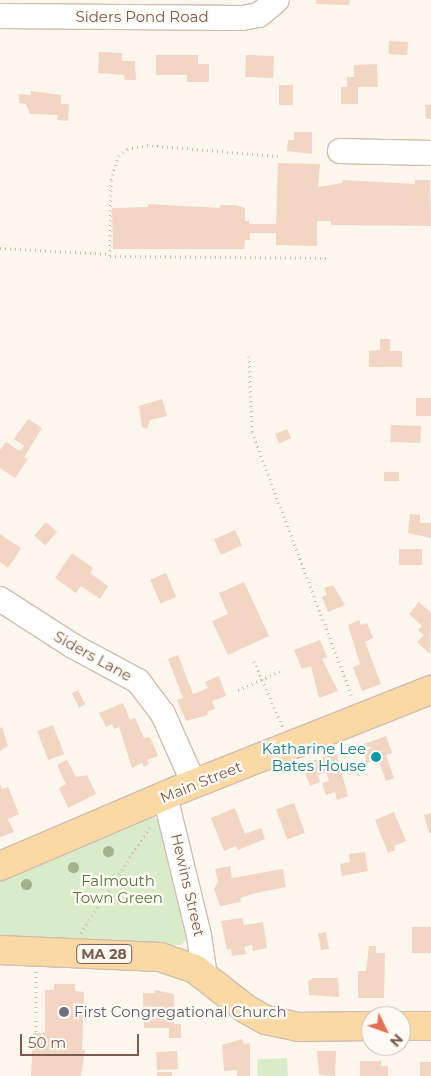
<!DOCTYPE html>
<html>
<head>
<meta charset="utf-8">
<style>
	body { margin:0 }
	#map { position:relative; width:431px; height:1076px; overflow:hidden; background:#fdf6ec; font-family:Montserrat,sans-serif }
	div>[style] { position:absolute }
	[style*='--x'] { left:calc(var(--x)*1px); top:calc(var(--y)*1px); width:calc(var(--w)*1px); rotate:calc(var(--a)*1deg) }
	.green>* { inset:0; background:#d8ecc9; transform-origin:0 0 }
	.building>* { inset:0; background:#f3d5c3; transform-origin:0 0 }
	.path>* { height:3px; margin-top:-1.5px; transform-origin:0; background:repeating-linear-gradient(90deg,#d9b8a5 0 1px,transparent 0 5px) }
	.roads { filter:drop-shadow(1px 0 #d1beb0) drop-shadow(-1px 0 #d1beb0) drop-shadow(0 1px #d1beb0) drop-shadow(0 -1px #d1beb0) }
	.minor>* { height:24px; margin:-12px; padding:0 12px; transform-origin:12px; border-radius:12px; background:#fff }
	.major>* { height:28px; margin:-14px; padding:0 14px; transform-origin:14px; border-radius:14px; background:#fbd9a5 }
	.trees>* { width:11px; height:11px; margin:-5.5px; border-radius:50%; background:#a0b28e }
	.dots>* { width:14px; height:14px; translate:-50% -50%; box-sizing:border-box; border:2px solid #fffaf3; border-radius:50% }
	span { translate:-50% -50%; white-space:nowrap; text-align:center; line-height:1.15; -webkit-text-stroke:4.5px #fffaf3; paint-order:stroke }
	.shield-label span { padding:1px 4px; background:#fffaf3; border:1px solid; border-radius:4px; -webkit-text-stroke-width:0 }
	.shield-label { font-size:14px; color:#7a5c4d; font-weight:700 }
	.street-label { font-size:15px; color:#7a5c4d }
	.culture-label { font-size:15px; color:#0d838f }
	.right { translate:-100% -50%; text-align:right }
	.park-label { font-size:15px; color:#537a41 }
	.worship-label { font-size:15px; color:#5b616d }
	.left { translate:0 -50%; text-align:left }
	.north { position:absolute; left:361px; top:1006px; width:50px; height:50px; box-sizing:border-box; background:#fffaf3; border:1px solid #cabbb1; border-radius:50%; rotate:132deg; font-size:14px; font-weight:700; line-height:20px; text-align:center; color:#7a5c4d }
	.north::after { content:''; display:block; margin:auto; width:18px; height:22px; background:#e76f51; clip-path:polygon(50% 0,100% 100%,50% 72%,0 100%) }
	.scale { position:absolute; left:20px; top:1034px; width:119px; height:22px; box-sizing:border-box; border:2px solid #7a5c4d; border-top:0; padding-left:6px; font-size:15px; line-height:18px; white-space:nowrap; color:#7a5c4d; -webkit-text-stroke:4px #fffaf3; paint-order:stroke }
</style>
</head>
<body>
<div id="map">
	<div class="green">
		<i style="clip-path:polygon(150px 816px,160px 820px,188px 936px,182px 945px,0 943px,0 877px)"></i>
		<i style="left:287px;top:1058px;width:18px;height:30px;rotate:87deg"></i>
	</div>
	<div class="building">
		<i style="clip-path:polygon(316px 0,350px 0,349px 5px,316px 4px)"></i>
		<i style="left:389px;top:41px;width:19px;height:13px;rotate:3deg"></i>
		<i style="clip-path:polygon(99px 52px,122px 53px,122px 61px,135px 61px,136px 80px,125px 80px,124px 75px,98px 73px)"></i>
		<i style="clip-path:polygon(156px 55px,198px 55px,198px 64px,209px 64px,209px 82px,187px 82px,187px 75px,156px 75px)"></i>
		<i style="left:246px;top:55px;width:28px;height:22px;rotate:2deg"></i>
		<i style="clip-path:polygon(377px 64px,378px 87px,358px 87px,358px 104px,341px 104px,341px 87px,347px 87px,347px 77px,354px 77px,354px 65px)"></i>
		<i style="left:279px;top:85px;width:14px;height:20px"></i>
		<i style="clip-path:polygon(31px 91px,61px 95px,61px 104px,69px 104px,68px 121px,57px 120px,58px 115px,30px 114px,26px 104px,19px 103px,19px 94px,31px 95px)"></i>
		<i style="clip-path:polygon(425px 105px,431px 105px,431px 119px,426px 119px)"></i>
		<i style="clip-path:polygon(294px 132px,312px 132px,312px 154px,287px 151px,288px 140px,294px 140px)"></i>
		<i style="clip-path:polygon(278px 163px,320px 164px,318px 187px,342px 183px,343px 180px,415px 184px,415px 180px,430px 180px,431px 226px,331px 225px,331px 221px,317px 221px,317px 246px,276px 245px,276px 233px,250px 233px,250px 240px,245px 240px,244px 249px,113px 249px,112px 208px,148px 207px,148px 204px,220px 208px,220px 205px,235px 205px,245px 208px,245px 221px,249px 221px,249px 224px,276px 224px)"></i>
		<i style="clip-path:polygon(380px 339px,390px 339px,390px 351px,402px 351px,402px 367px,369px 367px,369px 351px,380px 350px)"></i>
		<i style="left:431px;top:398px;width:18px;height:15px;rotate:90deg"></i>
		<i style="clip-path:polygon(162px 399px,167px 416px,150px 420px,147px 429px,142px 427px,139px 406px)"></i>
		<i style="clip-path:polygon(28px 419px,42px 428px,24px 457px,28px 459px,15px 478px,0 468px,0 450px,6px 442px,20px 451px,24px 446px,14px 439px)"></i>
		<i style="left:391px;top:425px;width:30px;height:17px;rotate:2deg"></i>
		<i style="left:287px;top:429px;width:10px;height:13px;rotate:66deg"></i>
		<i style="left:384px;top:472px;width:15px;height:9px"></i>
		<i style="clip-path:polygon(410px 514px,420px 515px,420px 523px,431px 523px,431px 538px,408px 533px)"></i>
		<i style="left:46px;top:522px;width:15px;height:18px;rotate:42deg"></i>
		<i style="left:235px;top:530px;width:17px;height:23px;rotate:66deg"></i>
		<i style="clip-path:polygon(0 534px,21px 548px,8px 568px,0 562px)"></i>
		<i style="left:399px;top:549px;width:23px;height:16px"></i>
		<i style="clip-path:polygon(72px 553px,93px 568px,90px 573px,108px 586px,100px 599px,81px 586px,76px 593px,55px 578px)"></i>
		<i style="left:166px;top:573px;width:26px;height:17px;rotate:67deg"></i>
		<i style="clip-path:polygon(244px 582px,269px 636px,228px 655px,212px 621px,228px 614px,219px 593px)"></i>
		<i style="clip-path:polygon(333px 585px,345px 605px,328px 612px,322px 597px,327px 595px,324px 588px)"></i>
		<i style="clip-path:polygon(419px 602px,431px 613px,430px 654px,417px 642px,424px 635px,418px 630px,422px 626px,409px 614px)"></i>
		<i style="clip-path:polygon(359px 620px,361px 625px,367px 623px,373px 638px,365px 642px,381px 684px,362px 691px,353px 667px,360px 664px,348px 625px)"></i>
		<i style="clip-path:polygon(320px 640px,327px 657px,322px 659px,338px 691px,319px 698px,311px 666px,302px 669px,294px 650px)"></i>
		<i style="clip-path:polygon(178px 655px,193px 694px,208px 688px,205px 682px,219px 676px,226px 696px,212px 701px,215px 709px,207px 712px,208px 715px,186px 721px,177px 700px,183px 698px,168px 659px)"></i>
		<i style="left:78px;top:690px;width:16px;height:7px;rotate:63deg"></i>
		<i style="clip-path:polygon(123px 703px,130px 720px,135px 718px,144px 738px,150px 737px,158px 756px,147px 760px,149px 764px,144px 767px,142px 763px,132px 768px,119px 727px,114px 729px,112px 724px,106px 727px,99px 713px)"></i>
		<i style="left:53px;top:725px;width:31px;height:17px;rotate:69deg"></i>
		<i style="clip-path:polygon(2px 727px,8px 746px,0 751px,0 728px)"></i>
		<i style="clip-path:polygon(386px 736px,392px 753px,386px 755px,394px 778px,386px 781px,378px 759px,367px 763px,361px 745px)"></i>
		<i style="clip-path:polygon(336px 752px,348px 796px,337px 800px,335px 792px,326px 795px,322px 783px,329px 781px,326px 772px,318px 775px,320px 782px,310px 786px,302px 765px)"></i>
		<i style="clip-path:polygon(67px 760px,76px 777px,87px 775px,96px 794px,68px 808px,59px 788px,66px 784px,57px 765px)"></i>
		<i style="clip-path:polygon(0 784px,2px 789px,8px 787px,19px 814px,8px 819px,14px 832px,0 837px)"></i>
		<i style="left:294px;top:803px;width:32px;height:19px;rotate:70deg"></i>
		<i style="clip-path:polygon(235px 808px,245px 834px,261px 828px,265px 839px,238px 850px,236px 846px,224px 851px,211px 818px)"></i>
		<i style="clip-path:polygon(394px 812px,406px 841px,394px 846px,395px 850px,388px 853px,375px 820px)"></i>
		<i style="clip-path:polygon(431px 813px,431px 833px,429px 833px,424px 815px)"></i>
		<i style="clip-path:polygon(365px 852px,368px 871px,342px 876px,340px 864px,350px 862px,349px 854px)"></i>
		<i style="clip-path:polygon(230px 866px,232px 878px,283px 869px,286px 887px,252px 894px,240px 898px,241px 902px,220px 906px,214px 889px,218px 882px,215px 869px)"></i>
		<i style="clip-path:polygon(242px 918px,244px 925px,263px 922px,267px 948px,253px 951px,252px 945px,244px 947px,246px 954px,232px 956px,231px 949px,227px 950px,221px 921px)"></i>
		<i style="left:412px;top:927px;width:19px;height:26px"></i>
		<i style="left:326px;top:932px;width:17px;height:8px;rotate:80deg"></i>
		<i style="clip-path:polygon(369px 946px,376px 946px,376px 953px,385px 953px,384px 998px,358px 998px,358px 971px,366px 971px)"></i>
		<i style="clip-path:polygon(313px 978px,338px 978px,339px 997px,309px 995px,308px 981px)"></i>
		<i style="clip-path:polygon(54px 984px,75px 984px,75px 991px,84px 992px,82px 1050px,85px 1050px,81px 1076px,31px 1076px,33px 1033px,45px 1033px,45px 990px,54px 990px)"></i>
		<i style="clip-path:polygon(155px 990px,174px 994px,174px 1024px,181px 1024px,181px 1038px,169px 1038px,169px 1028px,144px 1028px,143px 993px,155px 993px)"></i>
		<i style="clip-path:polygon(242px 1039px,244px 1044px,250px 1043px,250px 1076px,237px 1076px,237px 1070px,224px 1071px,222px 1045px)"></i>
		<i style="left:177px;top:1051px;width:18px;height:21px;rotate:87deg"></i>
		<i style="clip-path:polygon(317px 1051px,336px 1051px,335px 1076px,319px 1075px)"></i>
		<i style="clip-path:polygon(360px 1061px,381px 1061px,381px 1066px,388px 1066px,388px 1076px,360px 1076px)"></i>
		<i style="left:420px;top:1062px;width:11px;height:14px"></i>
		<i style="left:157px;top:1072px;width:15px;height:4px"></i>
	</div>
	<div class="path">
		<i style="--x:278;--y:156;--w:130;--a:-175.2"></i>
		<i style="--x:148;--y:145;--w:21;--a:169"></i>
		<i style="--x:127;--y:149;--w:10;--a:143"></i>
		<i style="--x:119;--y:155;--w:26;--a:108"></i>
		<i style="--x:111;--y:180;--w:76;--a:90.8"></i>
		<i style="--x:110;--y:256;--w:217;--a:0.5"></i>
		<i style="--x:0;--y:248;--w:110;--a:3.1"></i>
		<i style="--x:249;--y:356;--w:76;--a:87.7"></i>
		<i style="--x:252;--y:432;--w:285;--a:69.3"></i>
		<i style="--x:254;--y:661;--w:73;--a:66.6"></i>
		<i style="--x:238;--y:690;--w:49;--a:-24"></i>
		<i style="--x:81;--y:933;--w:129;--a:-57.1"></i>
		<i style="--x:36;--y:971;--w:62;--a:90"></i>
	</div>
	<div class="roads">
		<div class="minor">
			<i style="--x:0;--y:16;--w:242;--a:0.5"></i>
			<i style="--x:242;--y:18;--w:17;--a:-10"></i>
			<i style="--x:259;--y:15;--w:23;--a:-40"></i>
			<i style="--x:340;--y:151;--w:91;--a:1.3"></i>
			<i style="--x:0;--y:599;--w:87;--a:32.8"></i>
			<i style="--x:73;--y:646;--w:74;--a:28.3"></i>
			<i style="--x:138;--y:681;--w:41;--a:52.9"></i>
			<i style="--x:163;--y:714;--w:77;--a:66.1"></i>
			<i style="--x:165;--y:796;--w:144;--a:76.3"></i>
			<i style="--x:199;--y:936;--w:40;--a:81.5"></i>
		</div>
		<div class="major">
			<i style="--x:0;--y:866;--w:194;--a:-23.1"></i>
			<i style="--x:178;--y:790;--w:272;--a:-21.6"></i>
			<i style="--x:0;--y:950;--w:160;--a:2.5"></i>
			<i style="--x:160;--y:957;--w:37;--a:19"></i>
			<i style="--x:195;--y:969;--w:65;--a:38.1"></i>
			<i style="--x:246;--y:1009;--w:23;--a:29"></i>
			<i style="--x:266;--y:1020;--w:33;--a:12"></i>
			<i style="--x:298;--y:1027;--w:73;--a:-0.8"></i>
			<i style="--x:401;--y:1026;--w:30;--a:0"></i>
		</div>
	</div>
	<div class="trees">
		<i style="left:108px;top:851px"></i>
		<i style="left:73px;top:867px"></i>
		<i style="left:26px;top:884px"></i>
	</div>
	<div class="dots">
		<i style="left:376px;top:757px;background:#0f9aa8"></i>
		<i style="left:64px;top:1012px;background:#6b7280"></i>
	</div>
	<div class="shield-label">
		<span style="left:104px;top:954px">MA 28</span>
	</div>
	<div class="street-label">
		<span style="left:142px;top:17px">Siders Pond Road</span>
		<span style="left:93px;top:656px;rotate:29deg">Siders Lane</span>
		<span style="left:201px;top:782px;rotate:-22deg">Main Street</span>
		<span style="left:188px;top:885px;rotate:77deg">Hewins Street</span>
	</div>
	<div class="culture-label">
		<span class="right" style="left:366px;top:757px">Katharine Lee<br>Bates House</span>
	</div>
	<div class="park-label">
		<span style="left:118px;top:889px">Falmouth<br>Town Green</span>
	</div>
	<div class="worship-label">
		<span class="left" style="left:74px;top:1012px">First Congregational Church</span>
	</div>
	<div class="north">N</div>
	<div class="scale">50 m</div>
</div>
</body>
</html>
